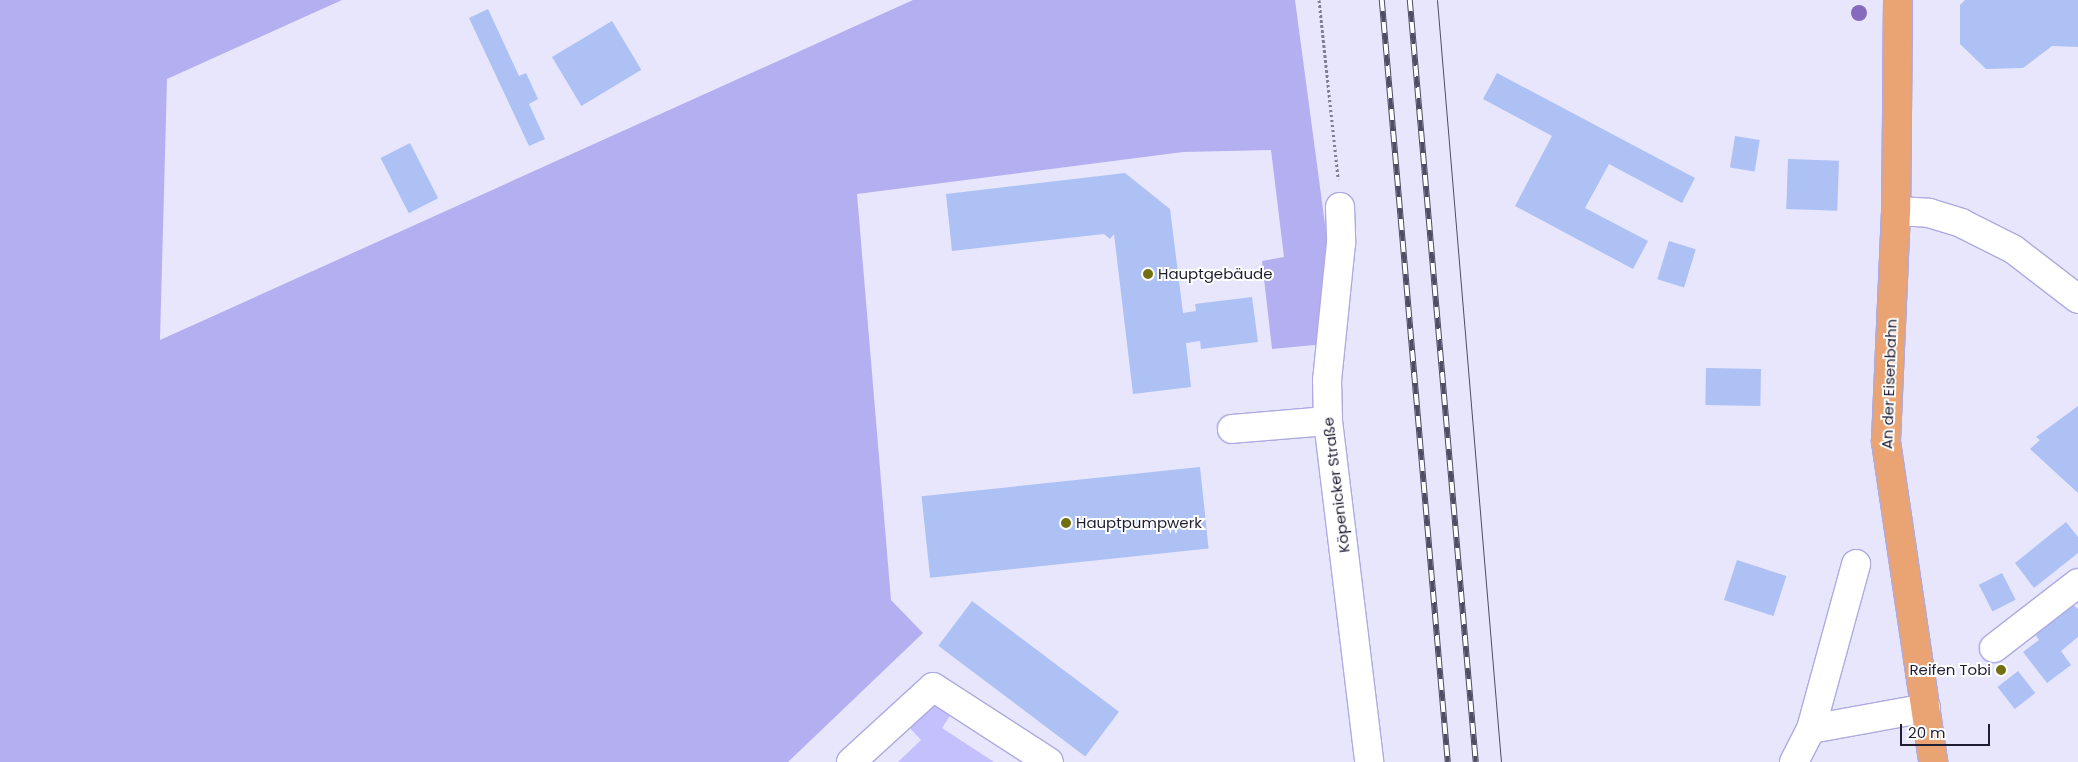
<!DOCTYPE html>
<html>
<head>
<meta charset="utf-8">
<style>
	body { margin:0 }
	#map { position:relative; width:2078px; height:762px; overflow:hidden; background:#e7e6fd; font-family:Poppins,sans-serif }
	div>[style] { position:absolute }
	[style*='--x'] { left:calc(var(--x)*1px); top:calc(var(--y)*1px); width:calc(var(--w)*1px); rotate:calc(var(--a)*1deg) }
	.green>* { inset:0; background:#c4bffd }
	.forest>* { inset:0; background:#b4aff0 }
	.building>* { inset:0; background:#adc1f5; transform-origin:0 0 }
	.path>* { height:3px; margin-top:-1.5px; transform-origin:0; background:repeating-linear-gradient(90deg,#7f7d93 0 2.5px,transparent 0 5px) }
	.roads { filter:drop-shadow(1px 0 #aeaae1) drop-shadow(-1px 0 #aeaae1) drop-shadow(0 1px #aeaae1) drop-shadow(0 -1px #aeaae1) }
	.minor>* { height:28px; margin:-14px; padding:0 14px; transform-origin:14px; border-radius:14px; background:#fff }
	.major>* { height:28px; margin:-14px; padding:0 14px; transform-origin:14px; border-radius:14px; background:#eaa372 }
	.tram>* { height:1px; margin:-0.5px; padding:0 0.5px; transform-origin:0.5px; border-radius:0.5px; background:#4f4d63 }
	.rail>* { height:5.5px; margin-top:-2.75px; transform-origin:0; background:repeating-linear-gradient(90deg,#fff 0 11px,#4f4d63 0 22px); box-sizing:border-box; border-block:1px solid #4f4d63 }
	.trees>* { width:16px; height:16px; margin:-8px; border-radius:50%; background:#876abe }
	.dots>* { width:14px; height:14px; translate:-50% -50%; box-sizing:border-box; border:2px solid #fff; border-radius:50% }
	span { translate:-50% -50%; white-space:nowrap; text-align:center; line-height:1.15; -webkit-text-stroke:4px #fff; paint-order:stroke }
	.poi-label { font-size:15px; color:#1f1d32 }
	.left { translate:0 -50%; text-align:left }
	.right { translate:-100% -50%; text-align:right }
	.street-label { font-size:15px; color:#1f1d32 }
	.scale { position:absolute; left:1900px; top:724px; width:90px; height:22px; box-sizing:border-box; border:2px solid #1f1d32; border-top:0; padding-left:6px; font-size:15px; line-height:18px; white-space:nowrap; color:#1f1d32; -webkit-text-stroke:4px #fff; paint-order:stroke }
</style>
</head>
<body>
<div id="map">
	<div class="green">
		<i style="clip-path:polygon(935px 704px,953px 711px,942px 728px,994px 762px,898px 762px,921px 740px,908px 726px)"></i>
	</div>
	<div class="forest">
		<i style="clip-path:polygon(0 0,342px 0,167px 79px,160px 340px,913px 0,1295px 0,1328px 247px,1325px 344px,1272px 349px,1262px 261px,1284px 257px,1271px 150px,1183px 152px,857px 194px,891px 600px,923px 633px,788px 762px,0 762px)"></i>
	</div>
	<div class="building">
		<i style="clip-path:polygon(1965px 0,2078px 0,2078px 47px,2052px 46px,2023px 68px,1986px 69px,1960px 44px,1960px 5px)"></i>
		<i style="clip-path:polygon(488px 9px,519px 76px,526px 73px,538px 99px,529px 104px,545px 139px,529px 146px,469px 18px)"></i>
		<i style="left:612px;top:21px;width:57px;height:70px;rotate:59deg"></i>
		<i style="clip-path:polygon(1497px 73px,1695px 178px,1682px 203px,1609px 164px,1585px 208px,1648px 241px,1633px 269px,1515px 206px,1552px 136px,1483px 99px)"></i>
		<i style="left:1735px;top:136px;width:25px;height:32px;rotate:9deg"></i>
		<i style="left:410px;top:143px;width:62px;height:33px;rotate:63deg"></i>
		<i style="left:1788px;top:159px;width:51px;height:50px;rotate:2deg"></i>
		<i style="clip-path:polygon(1125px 173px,1170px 209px,1183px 313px,1196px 311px,1195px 304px,1252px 297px,1258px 342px,1201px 349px,1200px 341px,1186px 343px,1191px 387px,1133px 394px,1114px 234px,1110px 239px,1104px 234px,952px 251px,946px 194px)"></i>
		<i style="left:1669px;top:241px;width:28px;height:40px;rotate:17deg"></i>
		<i style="left:1706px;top:368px;width:55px;height:37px;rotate:1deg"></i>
		<i style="clip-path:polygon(2078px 406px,2078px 493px,2030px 449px,2040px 440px,2036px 437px)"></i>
		<i style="left:1200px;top:467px;width:82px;height:280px;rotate:84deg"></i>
		<i style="clip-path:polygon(2066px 522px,2078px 537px,2078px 553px,2034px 588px,2015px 563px)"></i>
		<i style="left:1737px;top:560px;width:52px;height:42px;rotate:18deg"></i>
		<i style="left:2002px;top:573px;width:30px;height:26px;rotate:63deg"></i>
		<i style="left:972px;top:601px;width:184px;height:56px;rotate:37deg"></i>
		<i style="clip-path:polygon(2072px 604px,2078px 609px,2078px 637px,2061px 651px,2071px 665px,2047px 683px,2023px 652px,2039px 640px,2035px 634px)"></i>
		<i style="left:2018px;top:671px;width:28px;height:26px;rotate:52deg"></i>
	</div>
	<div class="path">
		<i style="--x:1319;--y:0;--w:180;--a:83.9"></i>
	</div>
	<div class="roads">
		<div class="minor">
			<i style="--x:1340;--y:207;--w:36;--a:88"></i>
			<i style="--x:1341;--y:243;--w:138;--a:95.8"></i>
			<i style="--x:1327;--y:380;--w:41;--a:88.6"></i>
			<i style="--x:1328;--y:421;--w:343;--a:83.1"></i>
			<i style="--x:1896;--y:211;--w:33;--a:3"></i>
			<i style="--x:1929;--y:213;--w:34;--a:17"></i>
			<i style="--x:1961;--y:223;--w:58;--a:26.6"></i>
			<i style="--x:2013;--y:249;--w:82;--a:37.6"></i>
			<i style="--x:1232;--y:429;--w:96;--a:-4.8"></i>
			<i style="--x:1994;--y:648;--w:106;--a:-37.7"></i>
			<i style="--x:1811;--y:729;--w:117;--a:-10.3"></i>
			<i style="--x:851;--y:762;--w:111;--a:-42.4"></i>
			<i style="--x:933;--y:687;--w:138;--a:32.9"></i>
			<i style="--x:1794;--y:762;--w:37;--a:-63"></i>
			<i style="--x:1811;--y:729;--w:171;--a:-74.7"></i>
		</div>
		<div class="major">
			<i style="--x:1898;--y:0;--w:211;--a:90.5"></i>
			<i style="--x:1896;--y:211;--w:231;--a:92.5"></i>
			<i style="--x:1886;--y:442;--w:323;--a:81.6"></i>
		</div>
	</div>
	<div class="tram">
		<i style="--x:1437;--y:0;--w:765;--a:85.2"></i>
	</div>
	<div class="rail">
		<i style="--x:1382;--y:0;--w:765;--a:85.05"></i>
		<i style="--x:1410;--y:0;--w:765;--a:85.05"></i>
	</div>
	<div class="trees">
		<i style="left:1859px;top:13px"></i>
	</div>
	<div class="dots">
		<i style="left:1148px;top:274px;background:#726f11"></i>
		<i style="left:1066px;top:523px;background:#726f11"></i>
		<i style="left:2001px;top:670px;background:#726f11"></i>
	</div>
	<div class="poi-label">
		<span class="left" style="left:1158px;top:274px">Hauptgebäude</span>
		<span class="left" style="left:1076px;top:523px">Hauptpumpwerk</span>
		<span class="right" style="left:1991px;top:670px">Reifen Tobi</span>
	</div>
	<div class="street-label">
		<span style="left:1889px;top:384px;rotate:-88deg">An der Eisenbahn</span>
		<span style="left:1336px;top:485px;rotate:-97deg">Köpenicker Straße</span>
	</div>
	<div class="scale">20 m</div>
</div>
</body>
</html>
